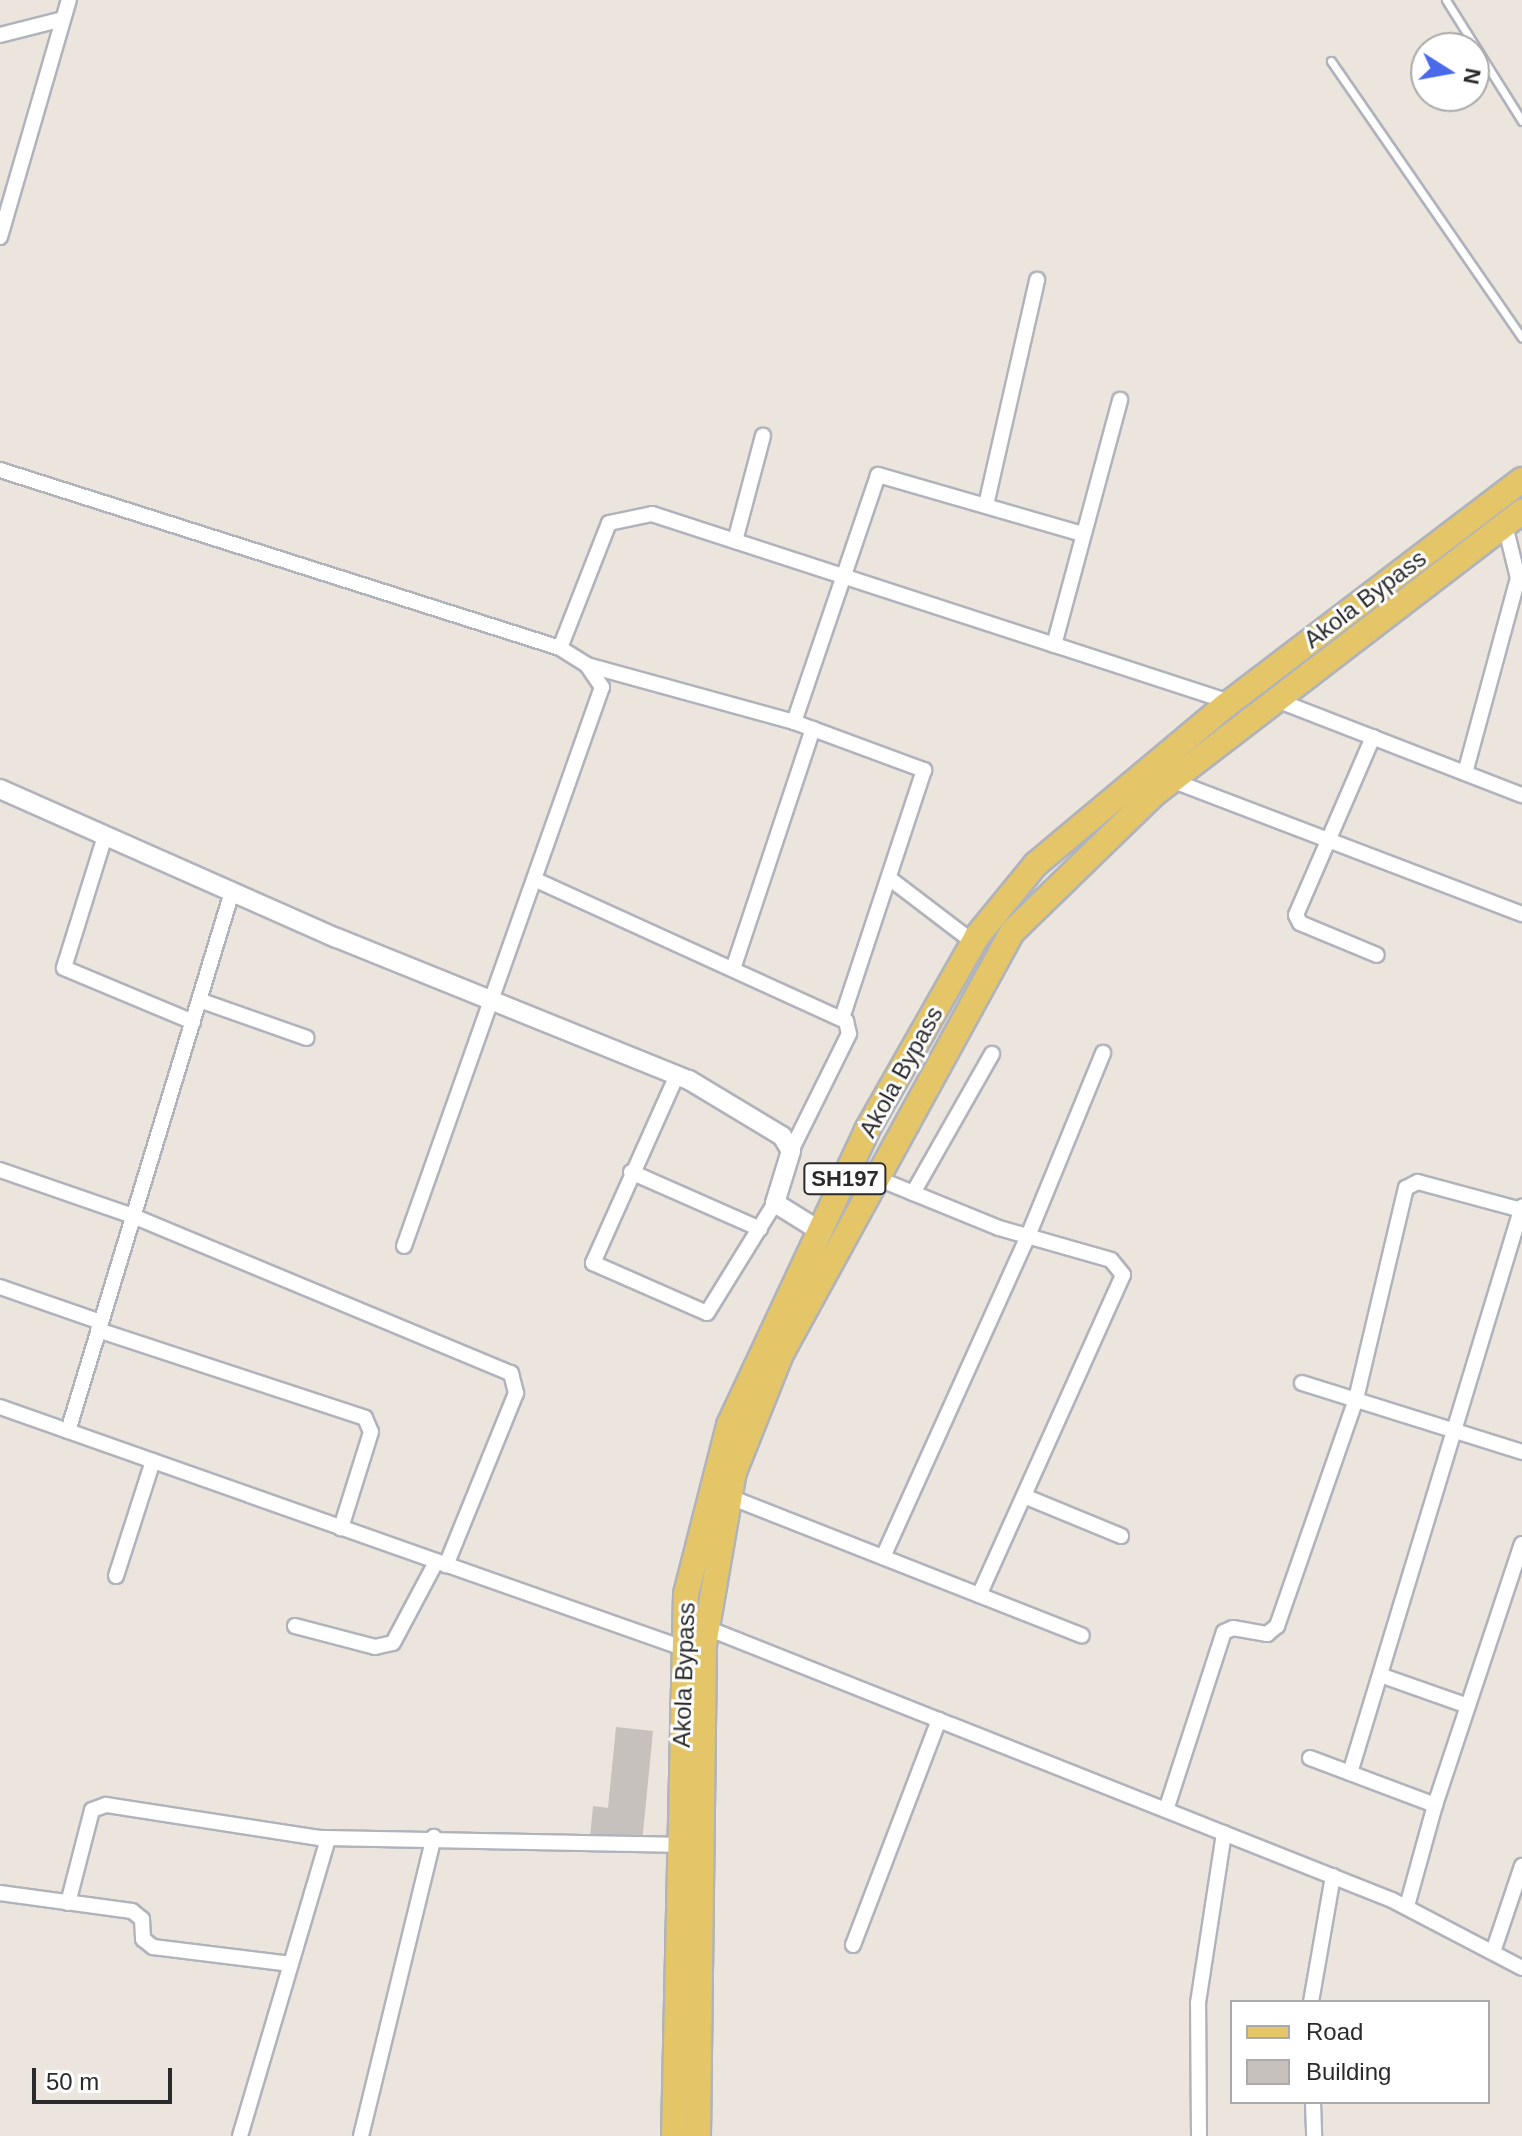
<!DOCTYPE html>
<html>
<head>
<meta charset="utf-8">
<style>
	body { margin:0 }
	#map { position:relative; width:1522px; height:2136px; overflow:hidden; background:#ebe5dd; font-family:Arial,sans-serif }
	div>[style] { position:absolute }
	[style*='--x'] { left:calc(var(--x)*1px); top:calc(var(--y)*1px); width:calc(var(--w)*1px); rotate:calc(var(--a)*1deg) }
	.building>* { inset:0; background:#c6c1bc }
	.roads { filter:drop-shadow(2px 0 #b0b3bc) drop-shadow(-2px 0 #b0b3bc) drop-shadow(0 2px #b0b3bc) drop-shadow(0 -2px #b0b3bc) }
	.service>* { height:7px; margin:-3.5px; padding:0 3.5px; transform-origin:3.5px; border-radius:3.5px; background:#fff }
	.minor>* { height:14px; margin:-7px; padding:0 7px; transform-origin:7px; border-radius:7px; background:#fff }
	.tertiary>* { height:18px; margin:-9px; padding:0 9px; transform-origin:9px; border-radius:9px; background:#fff }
	.primary>* { height:24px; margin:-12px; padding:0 12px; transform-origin:12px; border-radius:12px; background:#e4c668 }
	span { translate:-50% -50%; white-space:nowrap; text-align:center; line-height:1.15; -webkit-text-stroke:6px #fff; paint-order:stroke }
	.shield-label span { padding:2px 6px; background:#fff; border:2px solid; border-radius:6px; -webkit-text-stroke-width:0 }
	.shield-label { font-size:22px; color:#2a2a2a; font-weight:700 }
	.street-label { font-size:24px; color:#2a2a2a }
	.legend { position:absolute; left:1230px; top:2000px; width:260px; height:104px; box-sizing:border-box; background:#fff; border:2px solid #aaa; margin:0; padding:10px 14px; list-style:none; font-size:24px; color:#2a2a2a }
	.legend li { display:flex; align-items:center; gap:16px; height:40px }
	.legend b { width:40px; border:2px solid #aaa }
	.north { position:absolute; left:1410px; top:32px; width:80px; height:80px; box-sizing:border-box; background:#fff; border:2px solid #aaa; border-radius:50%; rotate:101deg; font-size:22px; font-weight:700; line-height:32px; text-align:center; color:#2a2a2a }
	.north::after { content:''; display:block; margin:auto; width:28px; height:36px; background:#4a6aea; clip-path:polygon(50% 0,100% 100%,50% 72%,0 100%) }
	.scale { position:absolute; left:32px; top:2068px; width:140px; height:36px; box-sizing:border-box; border:4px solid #2a2a2a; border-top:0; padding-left:10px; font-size:24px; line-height:28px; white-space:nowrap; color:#2a2a2a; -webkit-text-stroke:6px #fff; paint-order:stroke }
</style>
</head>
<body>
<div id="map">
	<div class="building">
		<i style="clip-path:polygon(616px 1727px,653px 1731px,642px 1843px,590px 1838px,593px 1806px,608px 1808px)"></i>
	</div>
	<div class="roads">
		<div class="service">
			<i style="--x:1446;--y:0;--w:143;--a:57.9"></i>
			<i style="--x:1331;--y:61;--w:336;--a:55.4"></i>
		</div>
		<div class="minor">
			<i style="--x:0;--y:35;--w:65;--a:-14.3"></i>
			<i style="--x:0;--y:237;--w:247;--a:-73.8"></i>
			<i style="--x:0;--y:470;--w:588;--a:17.63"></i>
			<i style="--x:560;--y:648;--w:32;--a:32"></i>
			<i style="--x:587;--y:665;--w:27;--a:56"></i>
			<i style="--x:602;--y:687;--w:593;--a:109.5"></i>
			<i style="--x:986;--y:505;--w:231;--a:-77.2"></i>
			<i style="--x:735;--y:541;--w:109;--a:-75.1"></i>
			<i style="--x:1054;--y:645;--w:254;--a:-74.9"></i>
			<i style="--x:560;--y:648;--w:134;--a:-68.6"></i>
			<i style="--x:609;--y:523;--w:44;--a:-11.8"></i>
			<i style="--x:652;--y:514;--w:608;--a:18.02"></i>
			<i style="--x:587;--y:665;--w:215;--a:15.4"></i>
			<i style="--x:794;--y:722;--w:139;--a:20.3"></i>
			<i style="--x:924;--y:770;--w:261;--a:108.3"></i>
			<i style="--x:1274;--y:699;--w:266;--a:21.2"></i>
			<i style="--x:794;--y:722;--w:261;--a:-71.2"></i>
			<i style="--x:878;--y:475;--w:213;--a:16.1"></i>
			<i style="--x:1373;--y:737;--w:194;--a:113.4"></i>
			<i style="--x:1296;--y:915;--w:9;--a:63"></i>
			<i style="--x:1300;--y:923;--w:83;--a:22.6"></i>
			<i style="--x:1465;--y:773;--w:202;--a:-74.8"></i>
			<i style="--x:1518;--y:578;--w:55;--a:-103.8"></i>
			<i style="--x:1171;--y:780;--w:376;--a:20.9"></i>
			<i style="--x:105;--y:836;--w:138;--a:107.3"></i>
			<i style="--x:64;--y:968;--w:140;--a:22.7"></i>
			<i style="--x:889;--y:878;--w:106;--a:37.3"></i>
			<i style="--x:536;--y:880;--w:341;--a:24.5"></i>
			<i style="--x:846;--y:1021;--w:13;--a:77"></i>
			<i style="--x:849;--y:1034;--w:131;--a:116.4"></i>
			<i style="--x:733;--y:969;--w:253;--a:-71.6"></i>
			<i style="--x:199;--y:1000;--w:114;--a:19.4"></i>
			<i style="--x:677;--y:1075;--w:206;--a:114.1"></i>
			<i style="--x:593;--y:1263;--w:124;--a:23.7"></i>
			<i style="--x:707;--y:1313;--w:129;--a:-58.3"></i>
			<i style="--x:0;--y:1170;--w:141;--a:19.1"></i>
			<i style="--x:133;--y:1216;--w:409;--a:22.6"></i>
			<i style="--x:511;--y:1373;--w:21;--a:76"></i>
			<i style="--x:516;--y:1393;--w:186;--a:112.1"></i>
			<i style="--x:631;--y:1172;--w:141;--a:23.8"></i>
			<i style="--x:874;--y:1177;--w:135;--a:22.2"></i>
			<i style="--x:999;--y:1228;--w:116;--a:15.9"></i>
			<i style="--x:1111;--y:1260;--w:19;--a:51"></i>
			<i style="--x:1123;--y:1275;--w:351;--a:114.2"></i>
			<i style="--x:913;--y:1193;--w:160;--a:-60.4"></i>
			<i style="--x:0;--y:1287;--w:107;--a:19.1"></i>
			<i style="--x:98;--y:1330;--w:281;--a:18.2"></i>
			<i style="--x:365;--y:1418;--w:15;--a:67"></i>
			<i style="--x:371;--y:1432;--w:101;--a:107.4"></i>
			<i style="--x:1302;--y:1383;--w:231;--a:17.4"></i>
			<i style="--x:0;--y:1407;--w:724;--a:19.44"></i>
			<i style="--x:68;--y:1431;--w:563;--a:-73.08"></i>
			<i style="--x:1024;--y:1496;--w:105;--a:22.4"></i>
			<i style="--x:730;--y:1497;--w:378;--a:21.5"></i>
			<i style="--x:883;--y:1557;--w:352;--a:-65.7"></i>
			<i style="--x:1028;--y:1236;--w:198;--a:-67.7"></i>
			<i style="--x:116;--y:1576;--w:121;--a:-72.2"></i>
			<i style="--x:295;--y:1626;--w:83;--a:14.7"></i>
			<i style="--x:375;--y:1647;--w:18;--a:-13"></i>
			<i style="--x:393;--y:1643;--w:92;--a:-62"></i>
			<i style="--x:707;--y:1628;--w:737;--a:21.66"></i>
			<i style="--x:1392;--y:1900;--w:147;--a:27.6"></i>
			<i style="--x:1380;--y:1675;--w:93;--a:19.4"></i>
			<i style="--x:1310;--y:1758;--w:134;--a:20.6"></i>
			<i style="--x:1350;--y:1773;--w:592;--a:-73.1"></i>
			<i style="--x:1166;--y:1810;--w:187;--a:-72"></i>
			<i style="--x:1224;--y:1632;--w:10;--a:-24"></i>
			<i style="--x:1233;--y:1628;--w:35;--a:10"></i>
			<i style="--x:1267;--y:1634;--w:13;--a:-39"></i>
			<i style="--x:1277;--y:1626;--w:240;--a:-70.8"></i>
			<i style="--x:1356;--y:1399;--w:217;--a:-76.7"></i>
			<i style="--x:1406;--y:1188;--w:13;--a:-27"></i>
			<i style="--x:1418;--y:1182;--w:108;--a:15.1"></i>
			<i style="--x:0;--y:1893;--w:133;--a:7.8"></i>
			<i style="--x:132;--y:1911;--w:13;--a:39"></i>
			<i style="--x:142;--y:1919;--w:20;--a:87"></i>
			<i style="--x:143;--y:1939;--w:13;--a:39"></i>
			<i style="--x:153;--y:1947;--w:139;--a:7"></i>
			<i style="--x:68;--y:1903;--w:96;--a:-75.5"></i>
			<i style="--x:92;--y:1810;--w:15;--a:-20"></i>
			<i style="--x:106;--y:1805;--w:217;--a:8.8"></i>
			<i style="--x:320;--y:1838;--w:358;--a:1.1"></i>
			<i style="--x:1407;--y:1906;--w:105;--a:-74.5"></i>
			<i style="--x:1435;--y:1805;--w:275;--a:-71.6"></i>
			<i style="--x:853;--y:1945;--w:241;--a:-69.1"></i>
			<i style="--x:1493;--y:1952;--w:91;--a:-71.4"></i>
			<i style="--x:1311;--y:2002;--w:128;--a:-80.1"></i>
			<i style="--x:1313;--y:2102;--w:34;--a:88"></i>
			<i style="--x:240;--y:2136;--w:310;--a:-73.5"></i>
			<i style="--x:361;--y:2136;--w:308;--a:-76.3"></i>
			<i style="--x:1199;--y:2136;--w:133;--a:-90.4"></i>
			<i style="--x:1198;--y:2003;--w:172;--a:-81.3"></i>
		</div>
		<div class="tertiary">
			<i style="--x:0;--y:789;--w:368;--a:23.9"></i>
			<i style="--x:337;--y:938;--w:380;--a:22"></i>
			<i style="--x:689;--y:1080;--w:109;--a:31.1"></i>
			<i style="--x:782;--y:1136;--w:17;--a:59"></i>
			<i style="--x:791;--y:1151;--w:54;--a:107.1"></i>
			<i style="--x:775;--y:1203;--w:53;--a:31.9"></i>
		</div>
		<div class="primary">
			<i style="--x:674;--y:2136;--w:542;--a:-88.73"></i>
			<i style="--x:686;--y:1594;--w:174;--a:-75.7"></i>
			<i style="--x:729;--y:1425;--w:326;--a:-64.9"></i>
			<i style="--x:867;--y:1130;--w:223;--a:-60.4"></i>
			<i style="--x:977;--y:936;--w:93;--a:-50.7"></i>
			<i style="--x:1036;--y:864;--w:246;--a:-39.9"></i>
			<i style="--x:1225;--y:706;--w:373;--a:-37.3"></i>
			<i style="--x:698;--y:2136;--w:491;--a:-89.3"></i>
			<i style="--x:704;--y:1645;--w:176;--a:-80.2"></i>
			<i style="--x:734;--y:1472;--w:127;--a:-68.3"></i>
			<i style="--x:781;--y:1354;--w:482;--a:-61.3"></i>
			<i style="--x:1013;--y:931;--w:197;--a:-44.2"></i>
			<i style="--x:1154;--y:794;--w:464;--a:-37.5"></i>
		</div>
	</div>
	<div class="shield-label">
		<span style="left:845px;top:1179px">SH197</span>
	</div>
	<div class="street-label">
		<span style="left:1365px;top:599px;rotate:-37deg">Akola Bypass</span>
		<span style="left:901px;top:1072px;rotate:-61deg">Akola Bypass</span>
		<span style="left:684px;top:1675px;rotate:-88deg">Akola Bypass</span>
	</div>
	<ul class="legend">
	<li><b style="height:10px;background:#e4c668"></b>Road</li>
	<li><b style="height:22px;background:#c6c1bc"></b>Building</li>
	</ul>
	<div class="north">N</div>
	<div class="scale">50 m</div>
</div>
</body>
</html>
